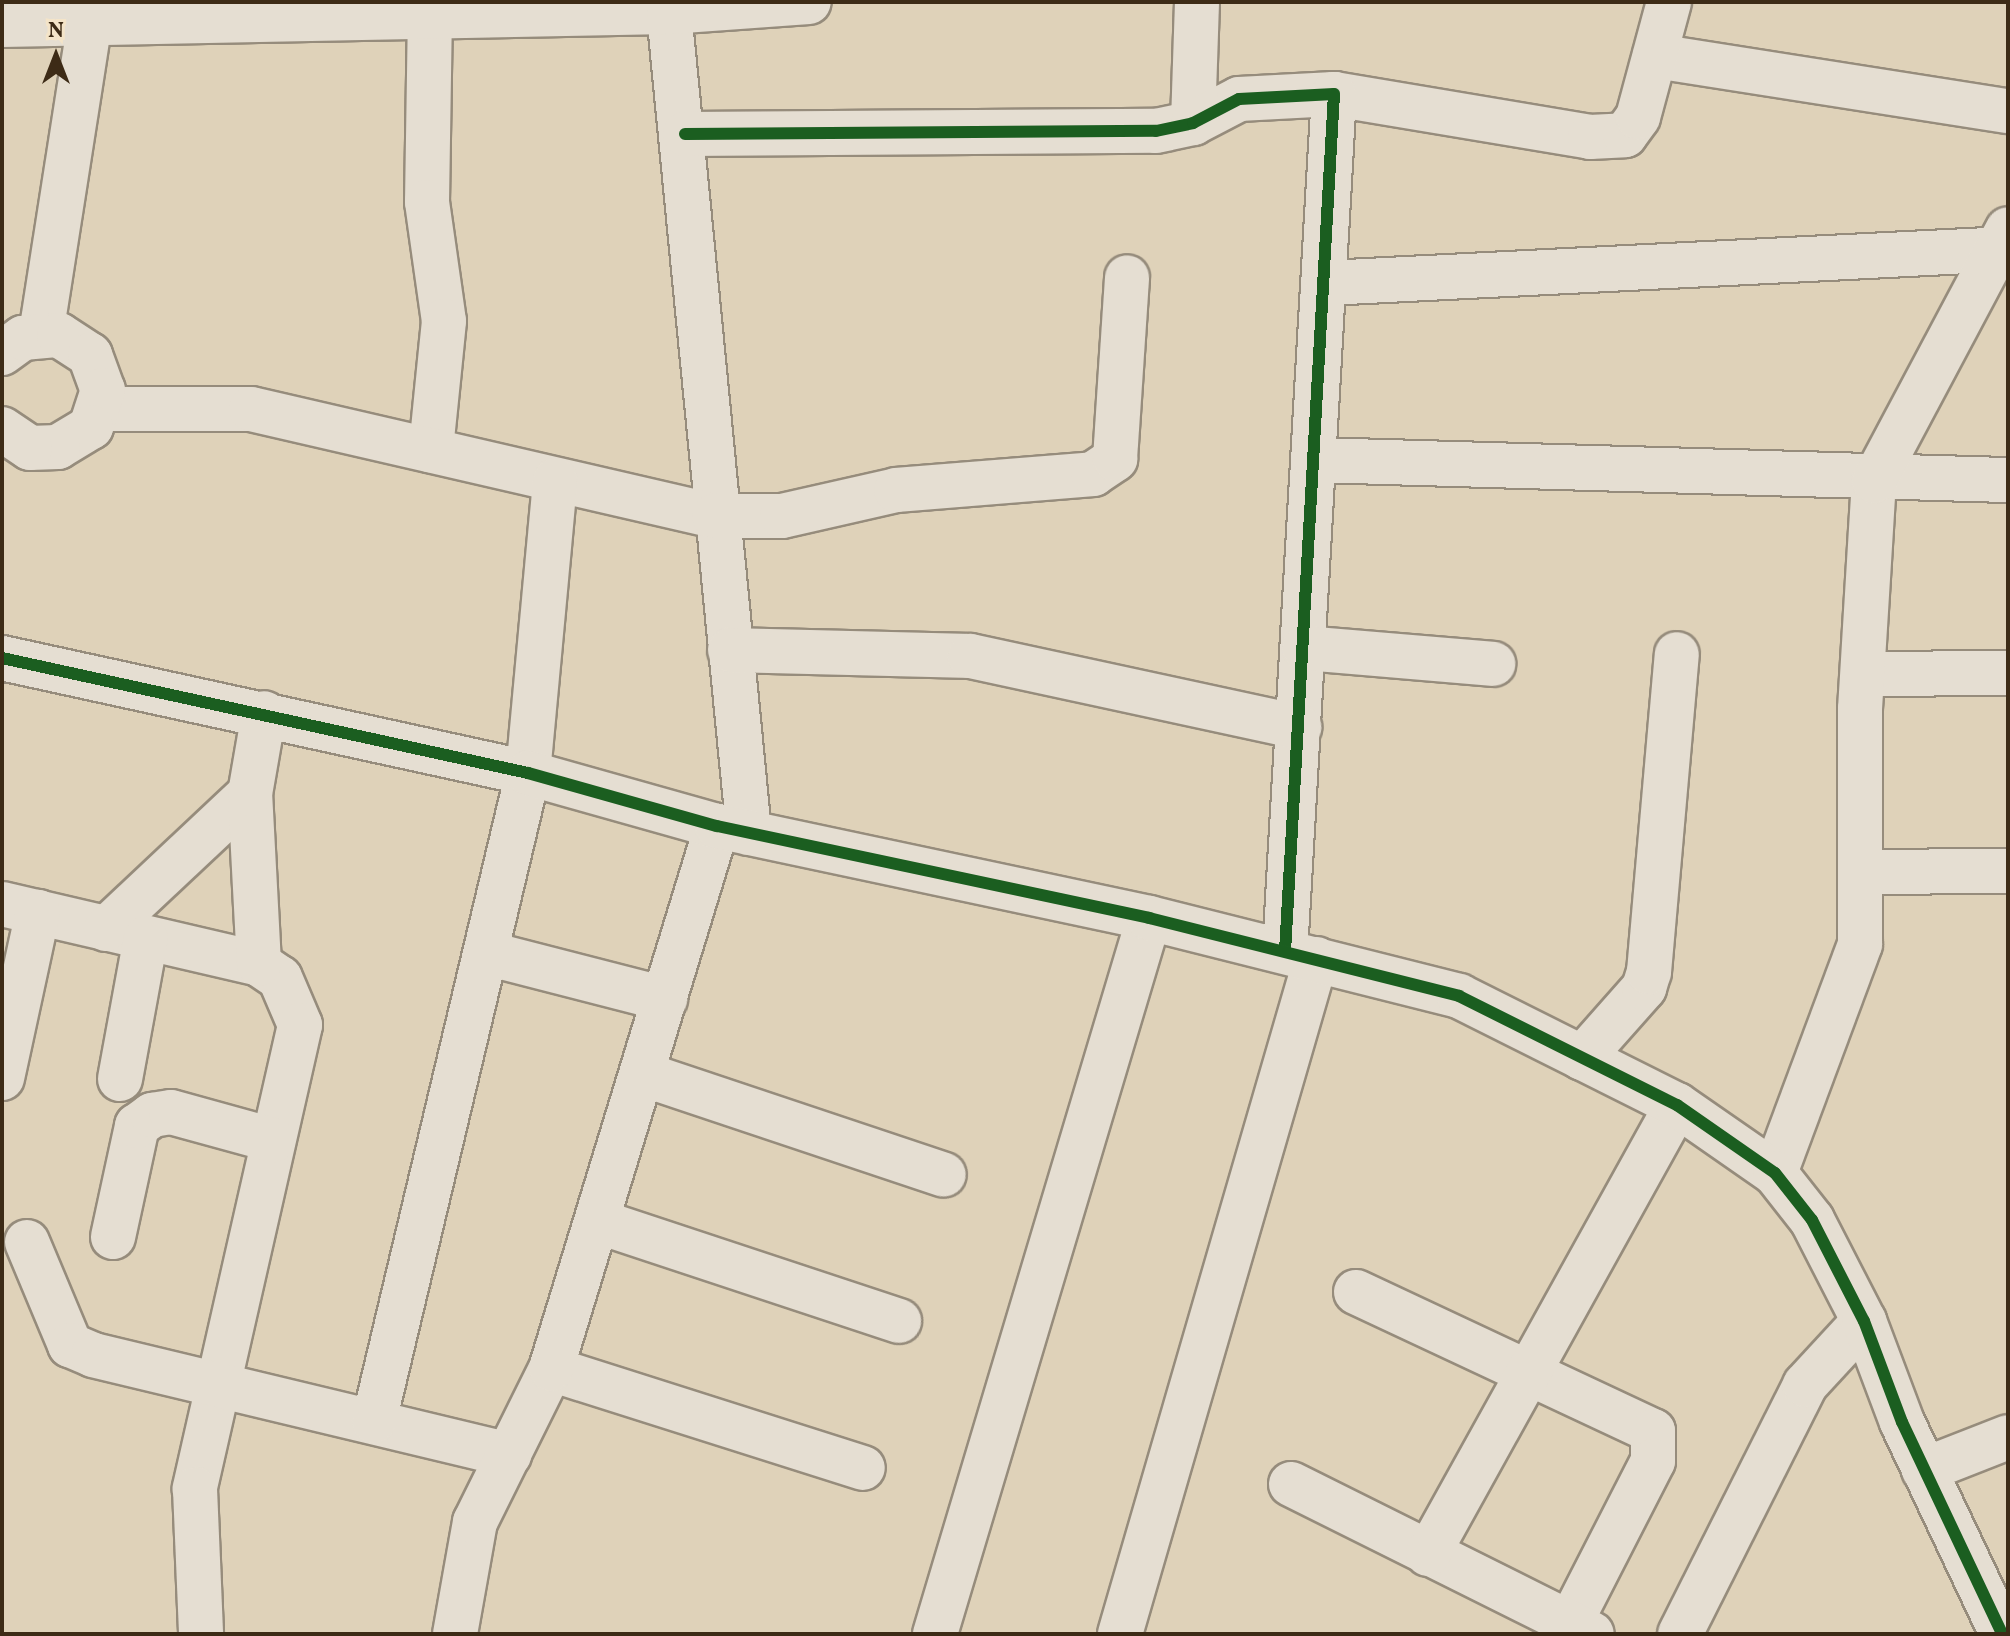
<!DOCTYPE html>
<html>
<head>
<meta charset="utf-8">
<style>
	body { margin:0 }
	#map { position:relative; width:2010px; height:1636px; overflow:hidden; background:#dfd2b9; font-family:Vollkorn,serif }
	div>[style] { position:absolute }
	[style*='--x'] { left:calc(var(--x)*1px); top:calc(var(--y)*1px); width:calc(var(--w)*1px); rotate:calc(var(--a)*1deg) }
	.roads { filter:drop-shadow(2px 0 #968c7c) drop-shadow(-2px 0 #968c7c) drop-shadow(0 2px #968c7c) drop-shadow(0 -2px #968c7c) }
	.street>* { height:44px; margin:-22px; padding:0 22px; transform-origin:22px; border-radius:22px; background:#e5ded2 }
	.secondary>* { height:44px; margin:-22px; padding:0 22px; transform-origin:22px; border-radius:22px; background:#e5ded2 }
	.cycleway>* { height:12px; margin:-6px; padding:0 6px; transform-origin:6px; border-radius:6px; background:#1b5e20 }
	span { translate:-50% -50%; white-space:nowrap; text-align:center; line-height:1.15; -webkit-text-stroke:8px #f4e4c8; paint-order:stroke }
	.frame { position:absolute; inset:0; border:4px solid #3d2b16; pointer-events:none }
	.north { position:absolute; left:16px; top:16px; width:80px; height:80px; -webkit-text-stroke:6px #f4e4c8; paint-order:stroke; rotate:0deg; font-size:22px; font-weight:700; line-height:32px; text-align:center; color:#3d2b16 }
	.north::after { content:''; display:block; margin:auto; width:28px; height:36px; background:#3d2b16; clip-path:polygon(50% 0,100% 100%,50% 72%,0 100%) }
</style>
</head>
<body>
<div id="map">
	<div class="roads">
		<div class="street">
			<i style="--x:668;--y:2;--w:835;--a:84.43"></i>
			<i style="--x:430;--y:11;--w:191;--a:90.9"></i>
			<i style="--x:427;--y:202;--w:120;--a:81.9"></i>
			<i style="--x:444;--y:321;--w:130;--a:95.8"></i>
			<i style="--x:2;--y:25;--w:667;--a:-1.12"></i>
			<i style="--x:669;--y:12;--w:140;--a:-4.1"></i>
			<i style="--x:1655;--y:56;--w:357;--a:8.9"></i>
			<i style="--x:1334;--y:94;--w:260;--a:9.5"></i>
			<i style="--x:1590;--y:137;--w:35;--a:-3"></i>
			<i style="--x:1625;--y:135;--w:22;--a:-54"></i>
			<i style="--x:1638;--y:117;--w:119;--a:-74.9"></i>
			<i style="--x:1193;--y:123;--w:121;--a:-88.1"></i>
			<i style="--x:685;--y:134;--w:471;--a:-0.4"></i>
			<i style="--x:1156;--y:131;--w:38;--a:-12"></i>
			<i style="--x:1193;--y:123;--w:52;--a:-27.6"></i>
			<i style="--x:1239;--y:99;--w:95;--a:-3"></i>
			<i style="--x:1334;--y:94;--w:858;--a:93.27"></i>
			<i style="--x:1327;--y:283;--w:682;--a:-2.86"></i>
			<i style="--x:100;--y:409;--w:151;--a:0"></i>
			<i style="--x:251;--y:409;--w:475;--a:13"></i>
			<i style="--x:714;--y:516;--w:68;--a:0"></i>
			<i style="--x:782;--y:516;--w:117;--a:-12.8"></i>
			<i style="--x:896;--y:490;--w:198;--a:-4.6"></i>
			<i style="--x:1093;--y:474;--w:27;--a:-34"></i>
			<i style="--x:1115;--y:459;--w:182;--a:-86.2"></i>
			<i style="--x:1316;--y:460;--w:692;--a:1.66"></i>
			<i style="--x:1304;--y:648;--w:190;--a:4.8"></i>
			<i style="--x:730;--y:650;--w:240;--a:1.4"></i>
			<i style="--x:970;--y:656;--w:337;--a:12.2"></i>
			<i style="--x:1863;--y:674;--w:145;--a:-0.4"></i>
			<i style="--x:1860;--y:872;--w:148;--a:-0.4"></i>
			<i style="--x:2;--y:904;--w:264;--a:13.1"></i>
			<i style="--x:259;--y:964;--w:25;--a:34"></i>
			<i style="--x:280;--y:978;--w:51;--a:66.9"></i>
			<i style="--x:300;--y:1025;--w:476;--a:102.8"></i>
			<i style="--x:195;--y:1489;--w:145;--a:87.6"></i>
			<i style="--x:106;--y:929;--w:197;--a:-43.2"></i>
			<i style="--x:486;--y:953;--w:185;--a:14.4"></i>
			<i style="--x:259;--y:964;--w:170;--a:-93"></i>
			<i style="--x:250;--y:794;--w:82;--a:-80.2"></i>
			<i style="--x:1582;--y:1058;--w:94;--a:-48.5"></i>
			<i style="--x:1644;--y:988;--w:17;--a:-73"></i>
			<i style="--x:1649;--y:972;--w:319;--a:-85"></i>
			<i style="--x:643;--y:1074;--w:317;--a:18.5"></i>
			<i style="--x:2;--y:1078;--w:170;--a:-77.8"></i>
			<i style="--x:120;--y:1079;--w:143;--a:-79.6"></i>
			<i style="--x:1775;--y:1173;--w:244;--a:-69.6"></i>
			<i style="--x:1860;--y:944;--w:235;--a:-90"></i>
			<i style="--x:1860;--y:709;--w:228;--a:-86.5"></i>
			<i style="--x:1874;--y:481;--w:285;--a:-62"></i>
			<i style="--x:600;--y:1222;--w:315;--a:18.3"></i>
			<i style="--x:113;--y:1237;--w:114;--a:-77.8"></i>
			<i style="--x:137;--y:1126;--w:19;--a:-36"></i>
			<i style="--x:152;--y:1115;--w:19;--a:-9"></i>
			<i style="--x:171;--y:1112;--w:106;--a:15.4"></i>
			<i style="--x:27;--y:1242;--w:112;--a:67.3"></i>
			<i style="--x:70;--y:1345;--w:25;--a:23"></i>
			<i style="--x:93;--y:1355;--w:428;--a:13.5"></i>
			<i style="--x:1356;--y:1292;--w:328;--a:25.1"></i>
			<i style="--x:1653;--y:1431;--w:30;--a:90"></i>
			<i style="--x:1653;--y:1461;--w:182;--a:117.1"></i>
			<i style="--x:551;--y:1369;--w:327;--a:17.6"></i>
			<i style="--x:374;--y:1421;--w:666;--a:-76.63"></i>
			<i style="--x:528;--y:773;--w:294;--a:-84.7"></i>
			<i style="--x:1924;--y:1470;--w:90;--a:-21.4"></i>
			<i style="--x:1291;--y:1484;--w:336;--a:26.5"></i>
			<i style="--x:1428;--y:1554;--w:513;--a:-60.99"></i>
			<i style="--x:455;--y:1634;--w:114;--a:-79.9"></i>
			<i style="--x:475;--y:1522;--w:171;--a:-63.6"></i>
			<i style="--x:551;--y:1369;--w:568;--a:-73"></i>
			<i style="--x:935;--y:1634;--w:747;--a:-73.36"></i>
			<i style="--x:1120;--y:1634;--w:703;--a:-73.81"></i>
			<i style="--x:1680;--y:1634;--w:279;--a:-63.3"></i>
			<i style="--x:1805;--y:1385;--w:87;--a:-47.3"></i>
		</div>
		<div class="secondary">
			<i style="--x:41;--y:334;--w:336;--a:-81.1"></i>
			<i style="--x:2;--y:353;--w:26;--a:-36"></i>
			<i style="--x:23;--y:338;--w:36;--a:-5"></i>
			<i style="--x:59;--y:335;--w:37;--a:33"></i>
			<i style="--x:90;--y:355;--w:37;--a:70"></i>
			<i style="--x:103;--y:390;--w:39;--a:108"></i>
			<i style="--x:91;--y:427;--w:39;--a:149"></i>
			<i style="--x:58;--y:447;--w:28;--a:178"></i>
			<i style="--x:30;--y:448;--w:34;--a:-146"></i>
			<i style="--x:2;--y:658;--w:538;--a:12.33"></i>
			<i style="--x:528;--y:773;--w:196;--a:15.7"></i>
			<i style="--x:717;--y:826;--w:442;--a:12"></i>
			<i style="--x:1149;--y:918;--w:320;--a:14.1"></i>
			<i style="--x:1459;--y:996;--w:244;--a:26.6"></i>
			<i style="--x:1677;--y:1105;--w:119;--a:34.8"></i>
			<i style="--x:1775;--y:1173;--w:60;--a:51.8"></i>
			<i style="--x:1812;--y:1220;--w:114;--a:62.8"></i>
			<i style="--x:1864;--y:1321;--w:108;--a:69.4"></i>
			<i style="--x:1902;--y:1422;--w:234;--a:64.7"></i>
		</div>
	</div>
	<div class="cycleway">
		<i style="--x:685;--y:134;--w:471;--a:-0.4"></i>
		<i style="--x:1156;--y:131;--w:38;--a:-12"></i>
		<i style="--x:1193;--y:123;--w:52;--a:-27.6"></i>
		<i style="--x:1239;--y:99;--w:95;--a:-3"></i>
		<i style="--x:1334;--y:94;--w:858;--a:93.27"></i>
		<i style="--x:2;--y:658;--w:538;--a:12.33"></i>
		<i style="--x:528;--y:773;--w:196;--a:15.7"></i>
		<i style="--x:717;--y:826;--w:442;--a:12"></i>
		<i style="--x:1149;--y:918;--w:320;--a:14.1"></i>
		<i style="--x:1459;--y:996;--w:244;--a:26.6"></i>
		<i style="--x:1677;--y:1105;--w:119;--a:34.8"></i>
		<i style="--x:1775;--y:1173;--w:60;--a:51.8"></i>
		<i style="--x:1812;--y:1220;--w:114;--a:62.8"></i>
		<i style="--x:1864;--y:1321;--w:108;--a:69.4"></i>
		<i style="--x:1902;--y:1422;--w:234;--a:64.7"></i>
	</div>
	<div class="frame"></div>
	<div class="north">N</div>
</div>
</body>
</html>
